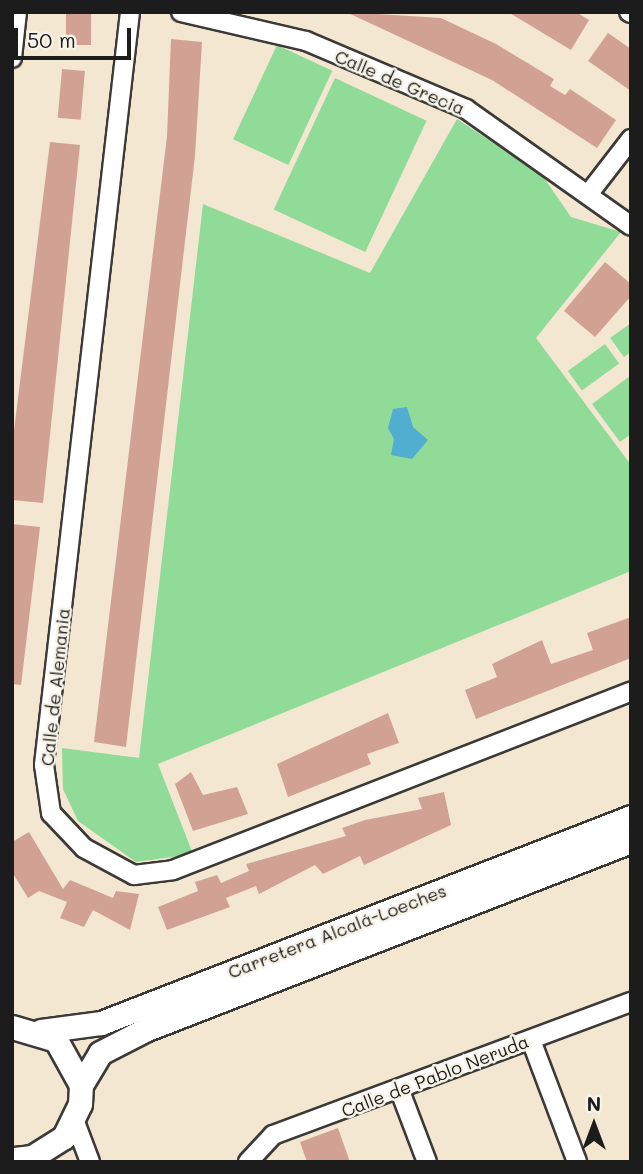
<!DOCTYPE html>
<html>
<head>
<meta charset="utf-8">
<style>
	body { margin:0 }
	#map { position:relative; width:643px; height:1174px; overflow:hidden; background:#f3e7d1; font-family:Mali,sans-serif }
	div>[style] { position:absolute }
	[style*='--x'] { left:calc(var(--x)*1px); top:calc(var(--y)*1px); width:calc(var(--w)*1px); rotate:calc(var(--a)*1deg) }
	.green>* { inset:0; background:#90db98; transform-origin:0 0 }
	.water>* { inset:0; background:#51aed0 }
	.building>* { inset:0; background:#d1a294; transform-origin:0 0 }
	.roads { filter:drop-shadow(2px 0 #3c3a37) drop-shadow(-2px 0 #3c3a37) drop-shadow(0 2px #3c3a37) drop-shadow(0 -2px #3c3a37) }
	.minor>* { height:18px; margin:-9px; padding:0 9px; transform-origin:9px; border-radius:9px; background:#fff }
	.major>* { height:23px; margin:-11.5px; padding:0 11.5px; transform-origin:11.5px; border-radius:11.5px; background:#fff }
	span { translate:-50% -50%; white-space:nowrap; text-align:center; line-height:1.15; -webkit-text-stroke:5px #f7f3e8; paint-order:stroke }
	.street-label { font-size:18px; color:#1c1c1c }
	.frame { position:absolute; inset:0; border:14px solid #1c1c1c; pointer-events:none }
	.north { position:absolute; left:559px; top:1090px; width:70px; height:70px; -webkit-text-stroke:5px #f7f3e8; paint-order:stroke; rotate:0deg; font-size:19px; font-weight:700; line-height:28px; text-align:center; color:#1c1c1c }
	.north::after { content:''; display:block; margin:auto; width:24px; height:32px; background:#1c1c1c; clip-path:polygon(50% 0,100% 100%,50% 72%,0 100%) }
	.scale { position:absolute; left:14px; top:28px; width:117px; height:32px; box-sizing:border-box; border:4px solid #1c1c1c; border-top:0; padding-left:9px; font-size:21px; line-height:24px; white-space:nowrap; color:#1c1c1c; -webkit-text-stroke:5px #f7f3e8; paint-order:stroke }
</style>
</head>
<body>
<div id="map">
	<div class="green">
		<i style="left:277px;top:45px;width:61px;height:104px;rotate:25deg"></i>
		<i style="left:335px;top:78px;width:101px;height:145px;rotate:25deg"></i>
		<i style="clip-path:polygon(457px 119px,542px 175px,571px 217px,621px 232px,536px 338px,631px 465px,631px 571px,158px 764px,193px 854px,136px 862px,78px 821px,63px 789px,62px 748px,139px 758px,203px 204px,370px 273px)"></i>
		<i style="clip-path:polygon(631px 323px,631px 352px,624px 357px,610px 338px)"></i>
		<i style="left:605px;top:344px;width:24px;height:46px;rotate:54deg"></i>
		<i style="clip-path:polygon(630px 376px,631px 434px,620px 442px,592px 404px)"></i>
	</div>
	<div class="water">
		<i style="clip-path:polygon(407px 407px,413px 427px,428px 440px,412px 459px,391px 455px,394px 439px,388px 428px,393px 409px)"></i>
	</div>
	<div class="building">
		<i style="left:66px;top:12px;width:25px;height:33px"></i>
		<i style="clip-path:polygon(346px 12px,441px 18px,496px 44px,554px 79px,550px 86px,565px 95px,570px 89px,616px 120px,597px 148px,492px 80px)"></i>
		<i style="clip-path:polygon(508px 12px,576px 12px,589px 20px,571px 50px)"></i>
		<i style="clip-path:polygon(608px 33px,631px 49px,631px 91px,588px 61px)"></i>
		<i style="clip-path:polygon(171px 39px,202px 42px,195px 156px,126px 747px,94px 742px,167px 136px)"></i>
		<i style="left:62px;top:69px;width:23px;height:49px;rotate:5deg"></i>
		<i style="clip-path:polygon(50px 142px,80px 145px,43px 503px,12px 500px,12px 446px)"></i>
		<i style="clip-path:polygon(605px 262px,631px 284px,631px 296px,595px 337px,564px 311px)"></i>
		<i style="clip-path:polygon(12px 524px,40px 527px,21px 685px,12px 684px)"></i>
		<i style="clip-path:polygon(631px 617px,631px 658px,476px 719px,465px 690px,497px 677px,492px 664px,542px 640px,551px 664px,593px 650px,587px 633px)"></i>
		<i style="clip-path:polygon(388px 713px,399px 743px,367px 754px,371px 764px,288px 797px,277px 764px)"></i>
		<i style="clip-path:polygon(191px 772px,203px 795px,237px 787px,248px 814px,193px 831px,175px 784px)"></i>
		<i style="clip-path:polygon(444px 792px,451px 825px,364px 865px,360px 856px,323px 874px,315px 865px,259px 894px,256px 886px,226px 898px,230px 907px,167px 930px,158px 907px,198px 891px,195px 882px,217px 875px,221px 883px,249px 871px,246px 864px,346px 836px,342px 828px,365px 820px,422px 809px,418px 798px)"></i>
		<i style="clip-path:polygon(29px 832px,63px 889px,70px 880px,113px 898px,116px 891px,139px 894px,130px 930px,93px 910px,84px 927px,60px 918px,67px 902px,39px 891px,28px 898px,12px 872px,12px 842px)"></i>
		<i style="clip-path:polygon(338px 1128px,350px 1162px,307px 1162px,300px 1142px)"></i>
	</div>
	<div class="roads">
		<div class="minor">
			<i style="--x:130;--y:12;--w:758;--a:96.52"></i>
			<i style="--x:44;--y:765;--w:49;--a:81.7"></i>
			<i style="--x:51;--y:813;--w:48;--a:46.7"></i>
			<i style="--x:84;--y:848;--w:57;--a:28.4"></i>
			<i style="--x:134;--y:875;--w:39;--a:-7"></i>
			<i style="--x:173;--y:870;--w:492;--a:-21.3"></i>
			<i style="--x:181;--y:12;--w:128;--a:13.1"></i>
			<i style="--x:306;--y:41;--w:174;--a:23"></i>
			<i style="--x:466;--y:109;--w:202;--a:35.3"></i>
			<i style="--x:629;--y:12;--w:2;--a:27"></i>
			<i style="--x:12;--y:58;--w:46;--a:-83.8"></i>
			<i style="--x:590;--y:192;--w:67;--a:-52.3"></i>
			<i style="--x:531;--y:1040;--w:130;--a:69.3"></i>
			<i style="--x:400;--y:1091;--w:76;--a:69.2"></i>
			<i style="--x:75;--y:1122;--w:43;--a:69.4"></i>
			<i style="--x:248;--y:1162;--w:37;--a:-47"></i>
			<i style="--x:273;--y:1135;--w:382;--a:-20.4"></i>
		</div>
		<div class="major">
			<i style="--x:12;--y:1027;--w:46;--a:16.5"></i>
			<i style="--x:56;--y:1040;--w:51;--a:60.9"></i>
			<i style="--x:81;--y:1085;--w:19;--a:93"></i>
			<i style="--x:80;--y:1104;--w:37;--a:116"></i>
			<i style="--x:64;--y:1137;--w:38;--a:148"></i>
			<i style="--x:32;--y:1157;--w:20;--a:174"></i>
			<i style="--x:41;--y:1031;--w:61;--a:-7.6"></i>
			<i style="--x:101;--y:1023;--w:569;--a:-21.24"></i>
			<i style="--x:81;--y:1085;--w:37;--a:-59"></i>
			<i style="--x:100;--y:1053;--w:53;--a:-27.1"></i>
			<i style="--x:147;--y:1029;--w:519;--a:-21.23"></i>
		</div>
	</div>
	<div class="street-label">
		<span style="left:400px;top:82px;rotate:23deg">Calle de Grecia</span>
		<span style="left:55px;top:687px;rotate:-84deg">Calle de Alemania</span>
		<span style="left:337px;top:931px;rotate:-21deg">Carretera Alcalá-Loeches</span>
		<span style="left:435px;top:1076px;rotate:-21deg">Calle de Pablo Neruda</span>
	</div>
	<div class="frame"></div>
	<div class="north">N</div>
	<div class="scale">50 m</div>
</div>
</body>
</html>
